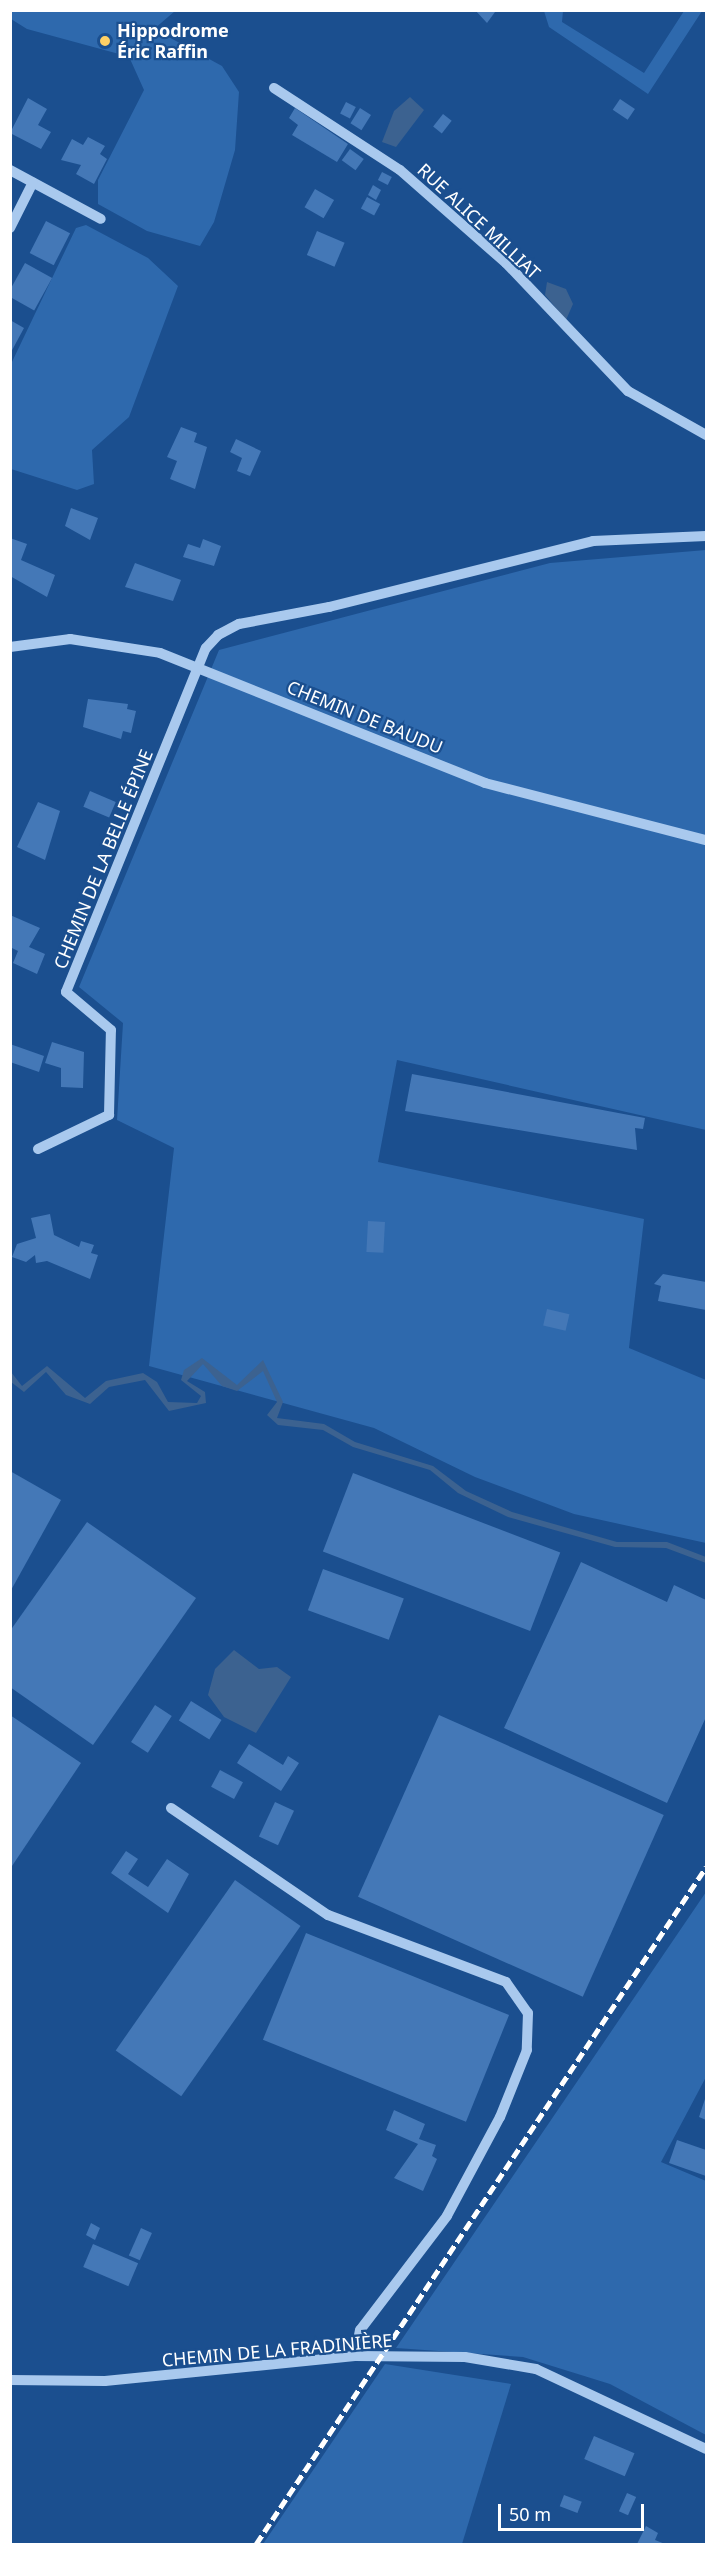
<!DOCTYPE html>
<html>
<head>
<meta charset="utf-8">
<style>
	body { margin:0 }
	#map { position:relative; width:717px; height:2555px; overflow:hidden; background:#1b4f8f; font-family:"Noto Sans",sans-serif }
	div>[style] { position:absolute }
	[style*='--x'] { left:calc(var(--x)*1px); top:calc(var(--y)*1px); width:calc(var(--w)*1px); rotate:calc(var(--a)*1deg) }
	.green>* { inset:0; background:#2e69ad }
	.water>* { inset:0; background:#3c6290 }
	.building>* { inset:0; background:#4478b7; transform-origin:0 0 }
	.minor>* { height:10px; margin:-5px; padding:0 5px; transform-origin:5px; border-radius:5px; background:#a9c9ee }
	.rail>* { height:4.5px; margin-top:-2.25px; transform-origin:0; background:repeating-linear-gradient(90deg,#fff 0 10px,transparent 0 14.5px) }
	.dots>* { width:16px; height:16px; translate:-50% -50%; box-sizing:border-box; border:3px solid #1b4f8f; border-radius:50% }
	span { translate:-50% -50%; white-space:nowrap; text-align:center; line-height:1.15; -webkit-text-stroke:4.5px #1b4f8f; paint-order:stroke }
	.poi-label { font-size:18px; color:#fff; font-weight:700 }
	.left { translate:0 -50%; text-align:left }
	.street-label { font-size:18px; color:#fff }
	.frame { position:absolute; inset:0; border:12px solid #fff; pointer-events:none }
	.scale { position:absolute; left:498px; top:2504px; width:146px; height:27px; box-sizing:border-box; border:3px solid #fff; border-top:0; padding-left:8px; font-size:18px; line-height:21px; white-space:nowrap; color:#fff; -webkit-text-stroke:4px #1b4f8f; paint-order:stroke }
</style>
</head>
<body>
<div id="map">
	<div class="green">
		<i style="clip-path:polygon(11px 10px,175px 11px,154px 29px,222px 66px,239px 92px,235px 150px,214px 222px,200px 246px,147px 231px,98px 204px,98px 180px,144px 90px,126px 50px,119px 54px,27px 29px,11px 19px)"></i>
		<i style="clip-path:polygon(544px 11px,563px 11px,562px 22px,644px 73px,684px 11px,702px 11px,648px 94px,549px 27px)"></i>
		<i style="clip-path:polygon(86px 225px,148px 258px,178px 286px,129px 417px,92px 450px,94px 484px,77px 490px,11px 469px,11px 364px,76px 228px)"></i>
		<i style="clip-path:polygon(706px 550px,706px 1130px,397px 1060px,378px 1162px,644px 1219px,629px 1348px,706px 1380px,706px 1543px,574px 1514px,475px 1477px,374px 1428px,149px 1366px,174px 1148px,117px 1120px,123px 1023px,79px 987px,219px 650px,550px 563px)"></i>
		<i style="clip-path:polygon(706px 1892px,706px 2077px,661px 2162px,706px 2181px,706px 2435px,610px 2384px,523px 2357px,396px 2348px)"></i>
		<i style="clip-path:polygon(385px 2364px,511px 2384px,462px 2544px,263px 2544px)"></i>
	</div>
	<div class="water">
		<i style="clip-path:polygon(410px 97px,424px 110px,396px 147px,382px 142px,394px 111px)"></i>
		<i style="clip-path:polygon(547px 282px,566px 289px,573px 304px,566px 320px,545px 295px)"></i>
		<i style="clip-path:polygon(202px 1358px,237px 1385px,263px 1360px,283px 1402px,277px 1418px,324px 1424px,355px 1442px,433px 1466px,466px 1491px,512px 1512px,617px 1542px,667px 1542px,706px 1557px,706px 1563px,666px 1548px,615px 1547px,508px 1517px,458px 1493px,430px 1470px,353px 1447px,323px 1430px,278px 1425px,267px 1415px,277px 1402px,263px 1371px,237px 1391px,222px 1386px,203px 1364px,187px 1381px,205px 1392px,206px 1403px,169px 1411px,145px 1380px,109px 1387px,90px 1404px,66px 1395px,46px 1372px,24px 1392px,11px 1382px,11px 1372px,22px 1386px,47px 1366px,85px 1398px,106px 1381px,143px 1373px,157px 1382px,168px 1402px,197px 1403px,201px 1396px,181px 1380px,184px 1370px)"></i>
		<i style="clip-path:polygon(234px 1650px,259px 1669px,277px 1667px,291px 1677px,256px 1733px,224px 1717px,208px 1695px,215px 1669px)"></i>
	</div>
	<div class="building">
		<i style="clip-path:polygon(475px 10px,493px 10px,495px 12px,487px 23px)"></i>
		<i style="clip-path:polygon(28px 98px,47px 109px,38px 125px,51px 132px,41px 149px,10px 133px)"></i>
		<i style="left:620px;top:99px;width:18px;height:13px;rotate:34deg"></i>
		<i style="left:346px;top:102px;width:11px;height:13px;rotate:27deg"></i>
		<i style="clip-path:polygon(295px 108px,348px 144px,337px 162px,292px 135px,298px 125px,289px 118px)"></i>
		<i style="left:360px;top:108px;width:13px;height:18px;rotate:32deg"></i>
		<i style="left:443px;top:114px;width:11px;height:16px;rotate:38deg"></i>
		<i style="clip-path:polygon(88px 137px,105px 146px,100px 154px,107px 159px,94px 184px,76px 174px,81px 165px,61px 160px,72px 139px,83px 145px)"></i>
		<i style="left:350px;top:149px;width:17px;height:14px;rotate:36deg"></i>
		<i style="left:382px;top:172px;width:11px;height:9px;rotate:27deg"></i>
		<i style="clip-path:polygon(373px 185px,381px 190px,376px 200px,368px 195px)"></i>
		<i style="left:315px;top:189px;width:22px;height:21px;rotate:30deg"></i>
		<i style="left:367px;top:197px;width:15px;height:13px;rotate:28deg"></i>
		<i style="left:46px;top:221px;width:27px;height:36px;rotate:27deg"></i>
		<i style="left:317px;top:231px;width:30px;height:26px;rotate:23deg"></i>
		<i style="left:25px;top:263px;width:31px;height:37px;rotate:29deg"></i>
		<i style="clip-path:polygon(10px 320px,24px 328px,10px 354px)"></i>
		<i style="clip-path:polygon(181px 427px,197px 433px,194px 442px,207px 447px,195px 489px,170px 479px,177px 461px,167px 457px)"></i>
		<i style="clip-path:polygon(236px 439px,261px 451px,250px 476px,237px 471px,242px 458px,230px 452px)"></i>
		<i style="clip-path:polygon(71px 508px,98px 518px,90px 540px,65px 526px)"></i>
		<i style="clip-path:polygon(10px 538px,27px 544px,21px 560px,55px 575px,47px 597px,10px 576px)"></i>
		<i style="clip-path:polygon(203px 539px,221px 546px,214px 566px,183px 557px,188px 544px,200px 548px)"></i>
		<i style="clip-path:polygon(135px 563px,181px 580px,173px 601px,125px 587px)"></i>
		<i style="clip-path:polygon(88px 699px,128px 704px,127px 709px,136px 711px,131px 733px,123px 731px,121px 739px,83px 727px)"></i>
		<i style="left:90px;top:791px;width:28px;height:17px;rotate:23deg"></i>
		<i style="clip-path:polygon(38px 802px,60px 811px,45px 860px,17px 847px)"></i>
		<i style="clip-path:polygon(10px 915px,40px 928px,29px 947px,45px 954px,37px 974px,13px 963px,18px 951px,10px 947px)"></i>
		<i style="clip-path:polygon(52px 1042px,84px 1052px,83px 1088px,61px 1087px,61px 1068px,45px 1063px)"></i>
		<i style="clip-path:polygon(10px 1044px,44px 1056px,39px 1072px,10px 1062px)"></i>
		<i style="clip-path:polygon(412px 1074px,645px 1118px,643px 1129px,635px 1128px,637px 1150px,405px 1111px)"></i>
		<i style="clip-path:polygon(50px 1214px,54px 1235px,79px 1247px,81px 1241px,94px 1245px,91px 1253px,98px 1255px,90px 1279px,47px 1261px,36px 1263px,35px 1255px,26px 1262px,12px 1257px,17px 1244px,36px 1238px,31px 1218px)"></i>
		<i style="left:368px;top:1221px;width:17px;height:31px;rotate:3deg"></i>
		<i style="clip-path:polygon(663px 1274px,706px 1282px,706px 1310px,658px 1301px,661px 1286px,654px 1284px)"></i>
		<i style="left:547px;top:1309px;width:23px;height:17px;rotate:13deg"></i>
		<i style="clip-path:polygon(10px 1471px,61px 1500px,10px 1592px)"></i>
		<i style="left:353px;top:1473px;width:222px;height:84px;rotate:21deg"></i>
		<i style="clip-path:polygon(87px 1522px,196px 1598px,93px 1745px,10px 1687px,10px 1631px)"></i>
		<i style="clip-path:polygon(581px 1562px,667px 1602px,674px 1585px,706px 1600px,706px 1717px,667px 1803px,504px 1728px)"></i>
		<i style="left:323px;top:1569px;width:86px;height:44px;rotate:20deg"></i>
		<i style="left:191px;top:1701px;width:36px;height:23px;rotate:32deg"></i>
		<i style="left:155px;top:1705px;width:20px;height:44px;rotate:33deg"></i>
		<i style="clip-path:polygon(10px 1715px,81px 1763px,10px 1869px)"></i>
		<i style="left:439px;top:1715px;width:246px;height:199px;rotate:24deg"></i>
		<i style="clip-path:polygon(249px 1744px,283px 1765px,288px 1756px,299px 1763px,281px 1791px,237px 1763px)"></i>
		<i style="left:220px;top:1770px;width:26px;height:19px;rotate:28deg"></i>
		<i style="left:275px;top:1802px;width:21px;height:38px;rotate:25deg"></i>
		<i style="clip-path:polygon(126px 1851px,138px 1859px,128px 1874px,148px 1887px,167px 1859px,189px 1874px,168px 1913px,111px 1873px)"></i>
		<i style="left:235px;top:1880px;width:80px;height:208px;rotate:35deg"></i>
		<i style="left:306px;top:1933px;width:219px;height:115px;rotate:22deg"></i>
		<i style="clip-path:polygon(706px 2096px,706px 2120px,699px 2117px)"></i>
		<i style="clip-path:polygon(394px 2110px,425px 2124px,419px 2139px,436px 2145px,432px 2156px,437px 2159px,423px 2191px,394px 2178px,418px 2144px,386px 2130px)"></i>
		<i style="clip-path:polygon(677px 2140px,706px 2150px,706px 2176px,669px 2163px)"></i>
		<i style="clip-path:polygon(91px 2223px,100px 2228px,95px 2240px,86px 2235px)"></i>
		<i style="left:141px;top:2228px;width:12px;height:30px;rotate:24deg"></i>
		<i style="left:93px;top:2244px;width:49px;height:25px;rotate:23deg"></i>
		<i style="left:594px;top:2436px;width:44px;height:25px;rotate:23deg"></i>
		<i style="left:627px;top:2493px;width:10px;height:20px;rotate:24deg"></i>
		<i style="left:564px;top:2495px;width:19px;height:12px;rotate:21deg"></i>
		<i style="clip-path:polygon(646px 2526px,658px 2533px,655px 2540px,665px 2544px,637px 2544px)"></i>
	</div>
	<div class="minor">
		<i style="--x:274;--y:88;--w:150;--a:33.1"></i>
		<i style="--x:400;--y:170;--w:141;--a:41.3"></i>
		<i style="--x:506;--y:263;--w:177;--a:46.4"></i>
		<i style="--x:628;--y:391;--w:90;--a:29.4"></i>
		<i style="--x:10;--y:170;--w:103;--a:28.3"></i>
		<i style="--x:10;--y:228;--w:51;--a:-63.4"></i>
		<i style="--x:10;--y:647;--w:61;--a:-7.6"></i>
		<i style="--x:70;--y:639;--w:91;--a:8.8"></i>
		<i style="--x:160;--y:653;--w:350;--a:21.8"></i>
		<i style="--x:485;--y:783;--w:228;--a:14.5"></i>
		<i style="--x:38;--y:1149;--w:79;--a:-25.6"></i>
		<i style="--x:109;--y:1115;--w:85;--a:-88.7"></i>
		<i style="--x:111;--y:1030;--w:59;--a:-139.8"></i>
		<i style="--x:66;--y:992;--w:371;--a:-67.9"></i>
		<i style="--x:206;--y:648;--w:18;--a:-47"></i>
		<i style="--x:218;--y:635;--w:24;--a:-28"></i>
		<i style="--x:239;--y:624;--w:92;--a:-10.7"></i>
		<i style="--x:329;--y:607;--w:272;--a:-14"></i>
		<i style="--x:593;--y:541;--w:113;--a:-2.5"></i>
		<i style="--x:171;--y:1808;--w:190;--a:34.3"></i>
		<i style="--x:328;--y:1915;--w:190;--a:20.6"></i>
		<i style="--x:506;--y:1982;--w:38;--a:55"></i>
		<i style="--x:528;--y:2013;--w:37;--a:92"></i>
		<i style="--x:527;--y:2050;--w:72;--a:111.9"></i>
		<i style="--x:500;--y:2117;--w:112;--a:118.2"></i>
		<i style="--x:447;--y:2216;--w:143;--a:127.3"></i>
		<i style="--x:360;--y:2330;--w:26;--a:101"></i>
		<i style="--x:10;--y:2380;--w:95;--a:0.6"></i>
		<i style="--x:105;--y:2381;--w:251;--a:-5.7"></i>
		<i style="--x:355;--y:2356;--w:110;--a:0.5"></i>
		<i style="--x:465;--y:2357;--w:72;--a:9.6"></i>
		<i style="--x:536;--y:2369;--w:188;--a:25.2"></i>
	</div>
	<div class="rail">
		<i style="--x:256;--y:2544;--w:813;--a:-56.39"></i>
	</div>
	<div class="dots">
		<i style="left:105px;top:41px;background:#ffd166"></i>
	</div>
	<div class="poi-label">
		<span class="left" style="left:117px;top:41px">Hippodrome<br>Éric Raffin</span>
	</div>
	<div class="street-label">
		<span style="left:479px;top:221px;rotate:43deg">RUE ALICE MILLIAT</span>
		<span style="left:365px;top:717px;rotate:22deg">CHEMIN DE BAUDU</span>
		<span style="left:103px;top:859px;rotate:-68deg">CHEMIN DE LA BELLE ÉPINE</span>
		<span style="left:277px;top:2350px;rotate:-5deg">CHEMIN DE LA FRADINIÈRE</span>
	</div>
	<div class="frame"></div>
	<div class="scale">50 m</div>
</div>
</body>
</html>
